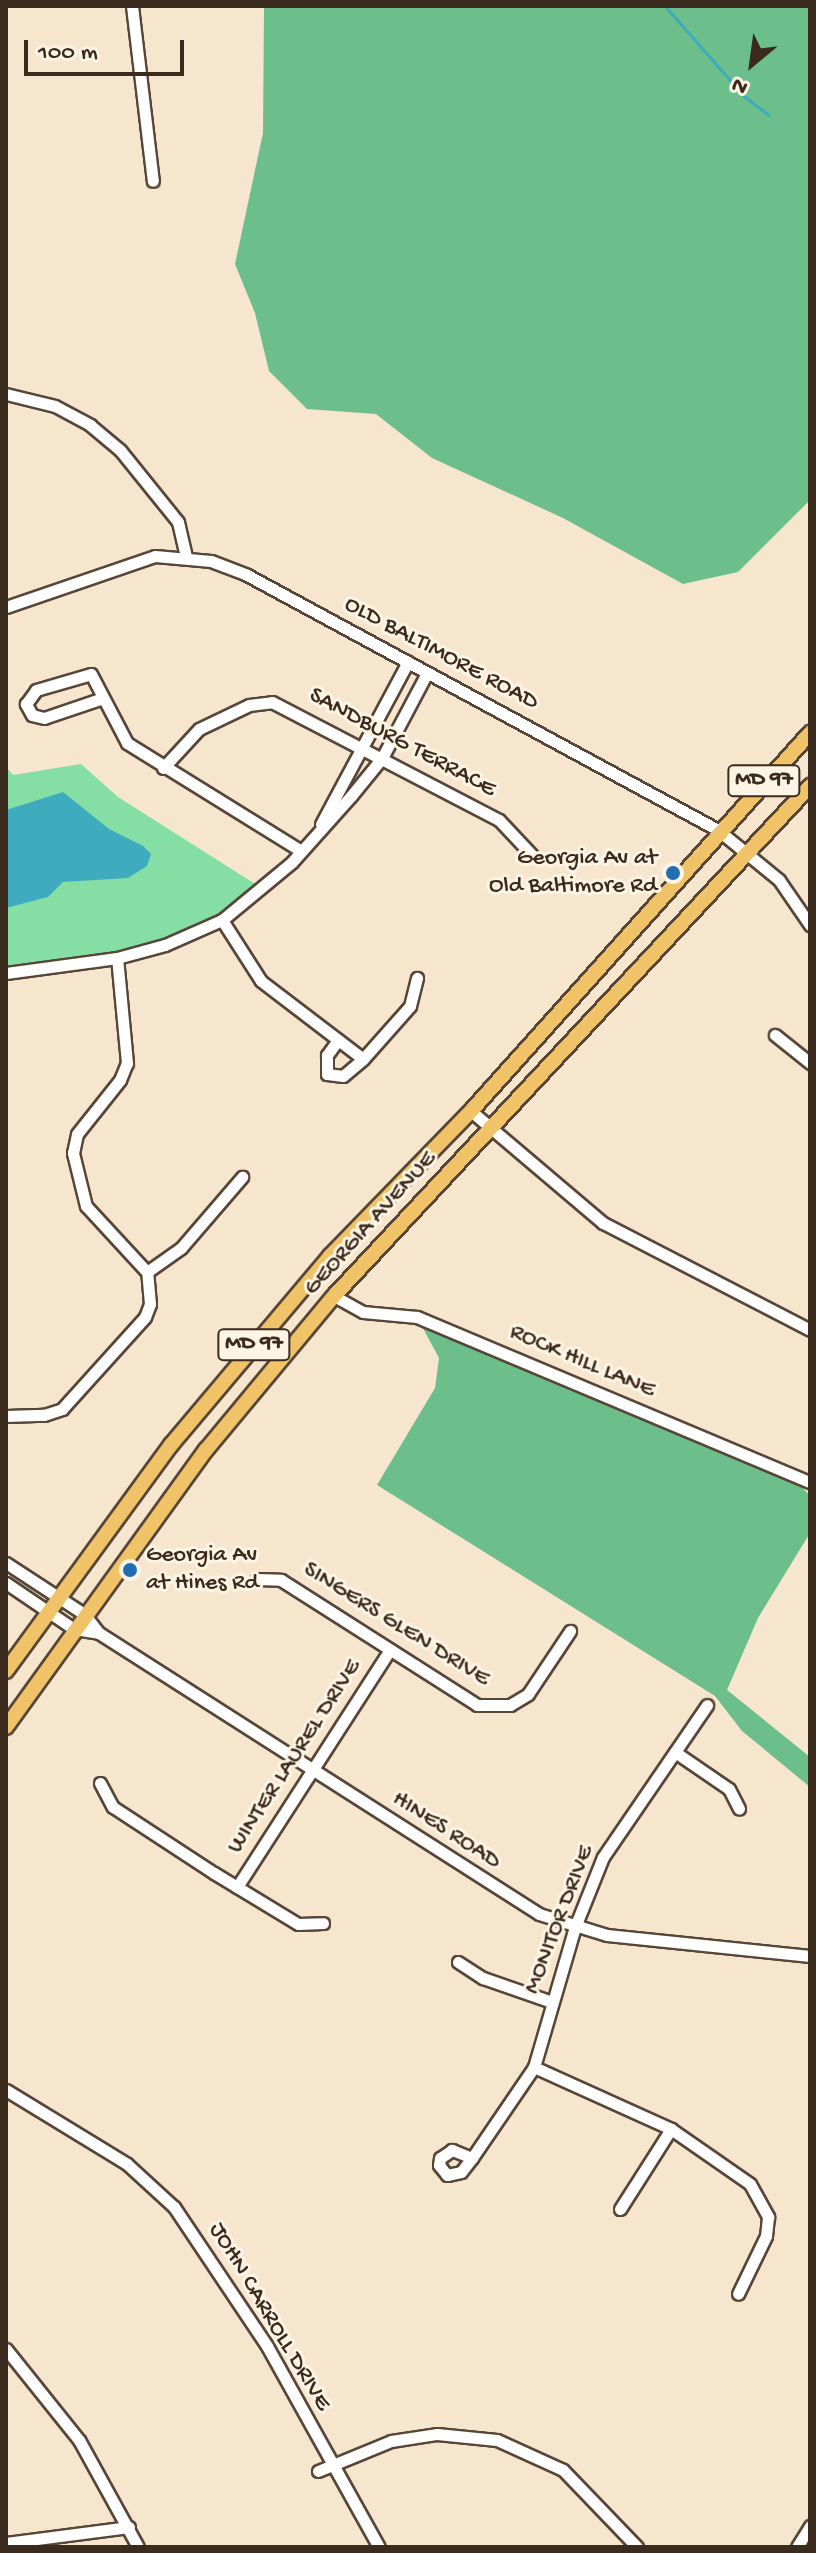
<!DOCTYPE html>
<html>
<head>
<meta charset="utf-8">
<style>
	body { margin:0 }
	#map { position:relative; width:816px; height:2553px; overflow:hidden; background:#f7e6ce; font-family:"Gochi Hand",sans-serif }
	div>[style] { position:absolute }
	[style*='--x'] { left:calc(var(--x)*1px); top:calc(var(--y)*1px); width:calc(var(--w)*1px); rotate:calc(var(--a)*1deg) }
	.green>* { inset:0; background:#85dfa4 }
	.forest>* { inset:0; background:#6cbe8a }
	.water>* { inset:0; background:#3fabbe }
	.stream>* { height:3px; margin:-1.5px; padding:0 1.5px; transform-origin:1.5px; border-radius:1.5px; background:#3fabbe }
	.roads { filter:drop-shadow(2px 0 #574638) drop-shadow(-2px 0 #574638) drop-shadow(0 2px #574638) drop-shadow(0 -2px #574638) }
	.minor>* { height:11px; margin:-5.5px; padding:0 5.5px; transform-origin:5.5px; border-radius:5.5px; background:#fff }
	.major>* { height:14px; margin:-7px; padding:0 7px; transform-origin:7px; border-radius:7px; background:#f1c369 }
	.dots>* { width:22px; height:22px; translate:-50% -50%; box-sizing:border-box; border:4px solid #fcf5e5; border-radius:50% }
	span { translate:-50% -50%; white-space:nowrap; text-align:center; line-height:1.15; -webkit-text-stroke:6px #fcf5e5; paint-order:stroke }
	.shield-label span { padding:2px 6px; background:#fcf5e5; border:2px solid; border-radius:6px; -webkit-text-stroke-width:0 }
	.shield-label { font-size:22px; color:#3b2a1e; font-weight:700 }
	.street-label { font-size:24px; color:#3b2a1e }
	.poi-label { font-size:24px; color:#3b2a1e }
	.right { translate:-100% -50%; text-align:right }
	.left { translate:0 -50%; text-align:left }
	.frame { position:absolute; inset:0; border:8px solid #3b2a1e; pointer-events:none }
	.north { position:absolute; left:712px; top:24px; width:80px; height:80px; -webkit-text-stroke:6px #fcf5e5; paint-order:stroke; rotate:209deg; font-size:22px; font-weight:700; line-height:32px; text-align:center; color:#3b2a1e }
	.north::after { content:''; display:block; margin:auto; width:28px; height:36px; background:#3b2a1e; clip-path:polygon(50% 0,100% 100%,50% 72%,0 100%) }
	.scale { position:absolute; left:24px; top:40px; width:160px; height:36px; box-sizing:border-box; border:4px solid #3b2a1e; border-top:0; padding-left:10px; font-size:24px; line-height:28px; white-space:nowrap; color:#3b2a1e; -webkit-text-stroke:6px #fcf5e5; paint-order:stroke }
</style>
</head>
<body>
<div id="map">
	<div class="green">
		<i style="clip-path:polygon(81px 764px,118px 797px,263px 889px,222px 920px,165px 945px,6px 973px,6px 767px,13px 775px)"></i>
	</div>
	<div class="forest">
		<i style="clip-path:polygon(264px 6px,810px 6px,810px 500px,738px 572px,683px 584px,563px 518px,432px 458px,376px 414px,307px 409px,269px 371px,255px 313px,235px 264px,263px 133px)"></i>
		<i style="clip-path:polygon(417px 1317px,787px 1471px,810px 1496px,810px 1533px,758px 1618px,727px 1690px,810px 1757px,810px 1787px,742px 1731px,715px 1696px,377px 1485px,435px 1388px,439px 1358px)"></i>
	</div>
	<div class="water">
		<i style="clip-path:polygon(63px 792px,109px 829px,143px 846px,151px 854px,147px 866px,128px 878px,63px 882px,48px 897px,6px 908px,6px 810px)"></i>
	</div>
	<div class="stream">
		<i style="--x:665;--y:6;--w:120;--a:48.7"></i>
		<i style="--x:744;--y:96;--w:31;--a:38"></i>
	</div>
	<div class="roads">
		<div class="minor">
			<i style="--x:132;--y:6;--w:176;--a:83.2"></i>
			<i style="--x:6;--y:394;--w:50;--a:13.8"></i>
			<i style="--x:55;--y:406;--w:40;--a:28"></i>
			<i style="--x:90;--y:425;--w:39;--a:40"></i>
			<i style="--x:120;--y:450;--w:92;--a:51.1"></i>
			<i style="--x:178;--y:522;--w:36;--a:77"></i>
			<i style="--x:6;--y:607;--w:157;--a:-18.9"></i>
			<i style="--x:155;--y:556;--w:56;--a:5.1"></i>
			<i style="--x:211;--y:561;--w:39;--a:21"></i>
			<i style="--x:247;--y:575;--w:536;--a:28.43"></i>
			<i style="--x:718;--y:830;--w:79;--a:39.3"></i>
			<i style="--x:779;--y:880;--w:55;--a:55.4"></i>
			<i style="--x:103;--y:698;--w:62;--a:161.3"></i>
			<i style="--x:44;--y:718;--w:12;--a:-166"></i>
			<i style="--x:32;--y:715;--w:13;--a:-119"></i>
			<i style="--x:26;--y:704;--w:17;--a:-54"></i>
			<i style="--x:36;--y:690;--w:57;--a:-16.2"></i>
			<i style="--x:91;--y:674;--w:78;--a:62.4"></i>
			<i style="--x:127;--y:743;--w:205;--a:31.8"></i>
			<i style="--x:163;--y:768;--w:53;--a:-47.3"></i>
			<i style="--x:199;--y:729;--w:55;--a:-25.6"></i>
			<i style="--x:249;--y:705;--w:23;--a:-7"></i>
			<i style="--x:272;--y:702;--w:256;--a:27.5"></i>
			<i style="--x:499;--y:820;--w:48;--a:46.7"></i>
			<i style="--x:321;--y:824;--w:184;--a:-61.8"></i>
			<i style="--x:222;--y:920;--w:72;--a:57.4"></i>
			<i style="--x:261;--y:981;--w:128;--a:37.4"></i>
			<i style="--x:363;--y:1059;--w:71;--a:-48.4"></i>
			<i style="--x:410;--y:1006;--w:29;--a:-76"></i>
			<i style="--x:6;--y:973;--w:112;--a:-7.7"></i>
			<i style="--x:117;--y:958;--w:50;--a:-15.2"></i>
			<i style="--x:165;--y:945;--w:62;--a:-23.7"></i>
			<i style="--x:222;--y:920;--w:91;--a:-39.6"></i>
			<i style="--x:292;--y:862;--w:89;--a:-48.2"></i>
			<i style="--x:351;--y:796;--w:49;--a:-50.8"></i>
			<i style="--x:382;--y:758;--w:96;--a:-62.1"></i>
			<i style="--x:775;--y:1035;--w:45;--a:38.7"></i>
			<i style="--x:338;--y:1040;--w:19;--a:126"></i>
			<i style="--x:327;--y:1055;--w:19;--a:90"></i>
			<i style="--x:327;--y:1074;--w:16;--a:7"></i>
			<i style="--x:343;--y:1076;--w:26;--a:-40"></i>
			<i style="--x:471;--y:1111;--w:173;--a:40.3"></i>
			<i style="--x:603;--y:1223;--w:233;--a:27.3"></i>
			<i style="--x:147;--y:1272;--w:42;--a:-35.2"></i>
			<i style="--x:181;--y:1248;--w:94;--a:-49.3"></i>
			<i style="--x:334;--y:1296;--w:33;--a:29"></i>
			<i style="--x:363;--y:1312;--w:54;--a:5.3"></i>
			<i style="--x:417;--y:1317;--w:426;--a:22.8"></i>
			<i style="--x:6;--y:1416;--w:38;--a:-2"></i>
			<i style="--x:44;--y:1415;--w:19;--a:-18"></i>
			<i style="--x:62;--y:1409;--w:124;--a:-47.9"></i>
			<i style="--x:145;--y:1317;--w:14;--a:-69"></i>
			<i style="--x:150;--y:1304;--w:32;--a:-95"></i>
			<i style="--x:147;--y:1272;--w:90;--a:-132.7"></i>
			<i style="--x:86;--y:1206;--w:55;--a:-103.8"></i>
			<i style="--x:73;--y:1153;--w:19;--a:-78"></i>
			<i style="--x:77;--y:1134;--w:69;--a:-51.5"></i>
			<i style="--x:120;--y:1080;--w:18;--a:-68"></i>
			<i style="--x:127;--y:1063;--w:105;--a:-95.4"></i>
			<i style="--x:6;--y:1563;--w:93;--a:33.2"></i>
			<i style="--x:84;--y:1614;--w:24;--a:52"></i>
			<i style="--x:99;--y:1633;--w:522;--a:32.56"></i>
			<i style="--x:539;--y:1914;--w:71;--a:17.2"></i>
			<i style="--x:607;--y:1935;--w:204;--a:5.9"></i>
			<i style="--x:257;--y:1579;--w:24;--a:2"></i>
			<i style="--x:281;--y:1580;--w:232;--a:32.5"></i>
			<i style="--x:477;--y:1705;--w:33;--a:0"></i>
			<i style="--x:510;--y:1705;--w:21;--a:-31"></i>
			<i style="--x:528;--y:1694;--w:76;--a:-56.3"></i>
			<i style="--x:6;--y:1583;--w:82;--a:34.1"></i>
			<i style="--x:74;--y:1629;--w:25;--a:9"></i>
			<i style="--x:675;--y:1752;--w:65;--a:34.4"></i>
			<i style="--x:729;--y:1789;--w:22;--a:63"></i>
			<i style="--x:100;--y:1783;--w:27;--a:62"></i>
			<i style="--x:113;--y:1807;--w:121;--a:33.2"></i>
			<i style="--x:214;--y:1873;--w:98;--a:31.3"></i>
			<i style="--x:298;--y:1924;--w:25;--a:-2"></i>
			<i style="--x:237;--y:1887;--w:281;--a:-57.2"></i>
			<i style="--x:458;--y:1962;--w:30;--a:33"></i>
			<i style="--x:483;--y:1978;--w:73;--a:19.2"></i>
			<i style="--x:534;--y:2067;--w:150;--a:24.3"></i>
			<i style="--x:671;--y:2129;--w:96;--a:34.8"></i>
			<i style="--x:750;--y:2184;--w:38;--a:61"></i>
			<i style="--x:768;--y:2217;--w:19;--a:96"></i>
			<i style="--x:766;--y:2236;--w:64;--a:115.8"></i>
			<i style="--x:6;--y:2090;--w:142;--a:31.4"></i>
			<i style="--x:127;--y:2164;--w:64;--a:42.5"></i>
			<i style="--x:174;--y:2207;--w:167;--a:56.2"></i>
			<i style="--x:267;--y:2346;--w:230;--a:60.9"></i>
			<i style="--x:472;--y:2158;--w:22;--a:-158"></i>
			<i style="--x:452;--y:2150;--w:14;--a:146"></i>
			<i style="--x:440;--y:2158;--w:7;--a:98"></i>
			<i style="--x:439;--y:2165;--w:13;--a:51"></i>
			<i style="--x:447;--y:2175;--w:14;--a:-12"></i>
			<i style="--x:461;--y:2172;--w:18;--a:-52"></i>
			<i style="--x:472;--y:2158;--w:110;--a:-55.7"></i>
			<i style="--x:534;--y:2067;--w:146;--a:-73.7"></i>
			<i style="--x:575;--y:1927;--w:75;--a:-68.2"></i>
			<i style="--x:603;--y:1857;--w:184;--a:-55.6"></i>
			<i style="--x:620;--y:2209;--w:95;--a:-57.5"></i>
			<i style="--x:6;--y:2349;--w:117;--a:51.3"></i>
			<i style="--x:79;--y:2440;--w:122;--a:61.1"></i>
			<i style="--x:318;--y:2471;--w:79;--a:-22.3"></i>
			<i style="--x:391;--y:2441;--w:47;--a:-8.7"></i>
			<i style="--x:437;--y:2434;--w:60;--a:5.7"></i>
			<i style="--x:497;--y:2440;--w:72;--a:24.4"></i>
			<i style="--x:563;--y:2470;--w:107;--a:46.1"></i>
			<i style="--x:6;--y:2543;--w:124;--a:-7.4"></i>
			<i style="--x:797;--y:2547;--w:25;--a:-58"></i>
		</div>
		<div class="major">
			<i style="--x:6;--y:1671;--w:280;--a:-53.9"></i>
			<i style="--x:171;--y:1445;--w:247;--a:-49.9"></i>
			<i style="--x:330;--y:1256;--w:202;--a:-45.8"></i>
			<i style="--x:471;--y:1111;--w:508;--a:-48.11"></i>
			<i style="--x:6;--y:1727;--w:342;--a:-54.2"></i>
			<i style="--x:206;--y:1450;--w:200;--a:-50.3"></i>
			<i style="--x:334;--y:1296;--w:698;--a:-46.97"></i>
		</div>
	</div>
	<div class="dots">
		<i style="left:673px;top:873px;background:#1f6fb2"></i>
		<i style="left:130px;top:1570px;background:#1f6fb2"></i>
	</div>
	<div class="shield-label">
		<span style="left:764px;top:781px">MD 97</span>
		<span style="left:254px;top:1345px">MD 97</span>
	</div>
	<div class="street-label">
		<span style="left:441px;top:654px;rotate:28deg">OLD BALTIMORE ROAD</span>
		<span style="left:402px;top:743px;rotate:28deg">SANDBURG TERRACE</span>
		<span style="left:371px;top:1224px;rotate:-48deg">GEORGIA AVENUE</span>
		<span style="left:582px;top:1362px;rotate:23deg">ROCK HILL LANE</span>
		<span style="left:396px;top:1625px;rotate:32deg">SINGERS GLEN DRIVE</span>
		<span style="left:295px;top:1757px;rotate:-57deg">WINTER LAUREL DRIVE</span>
		<span style="left:446px;top:1831px;rotate:33deg">HINES ROAD</span>
		<span style="left:560px;top:1920px;rotate:-69deg">MONITOR DRIVE</span>
		<span style="left:269px;top:2317px;rotate:59deg">JOHN CARROLL DRIVE</span>
	</div>
	<div class="poi-label">
		<span class="right" style="left:657px;top:873px">Georgia Av at<br>Old Baltimore Rd</span>
		<span class="left" style="left:146px;top:1570px">Georgia Av<br>at Hines Rd</span>
	</div>
	<div class="frame"></div>
	<div class="north">N</div>
	<div class="scale">100 m</div>
</div>
</body>
</html>
